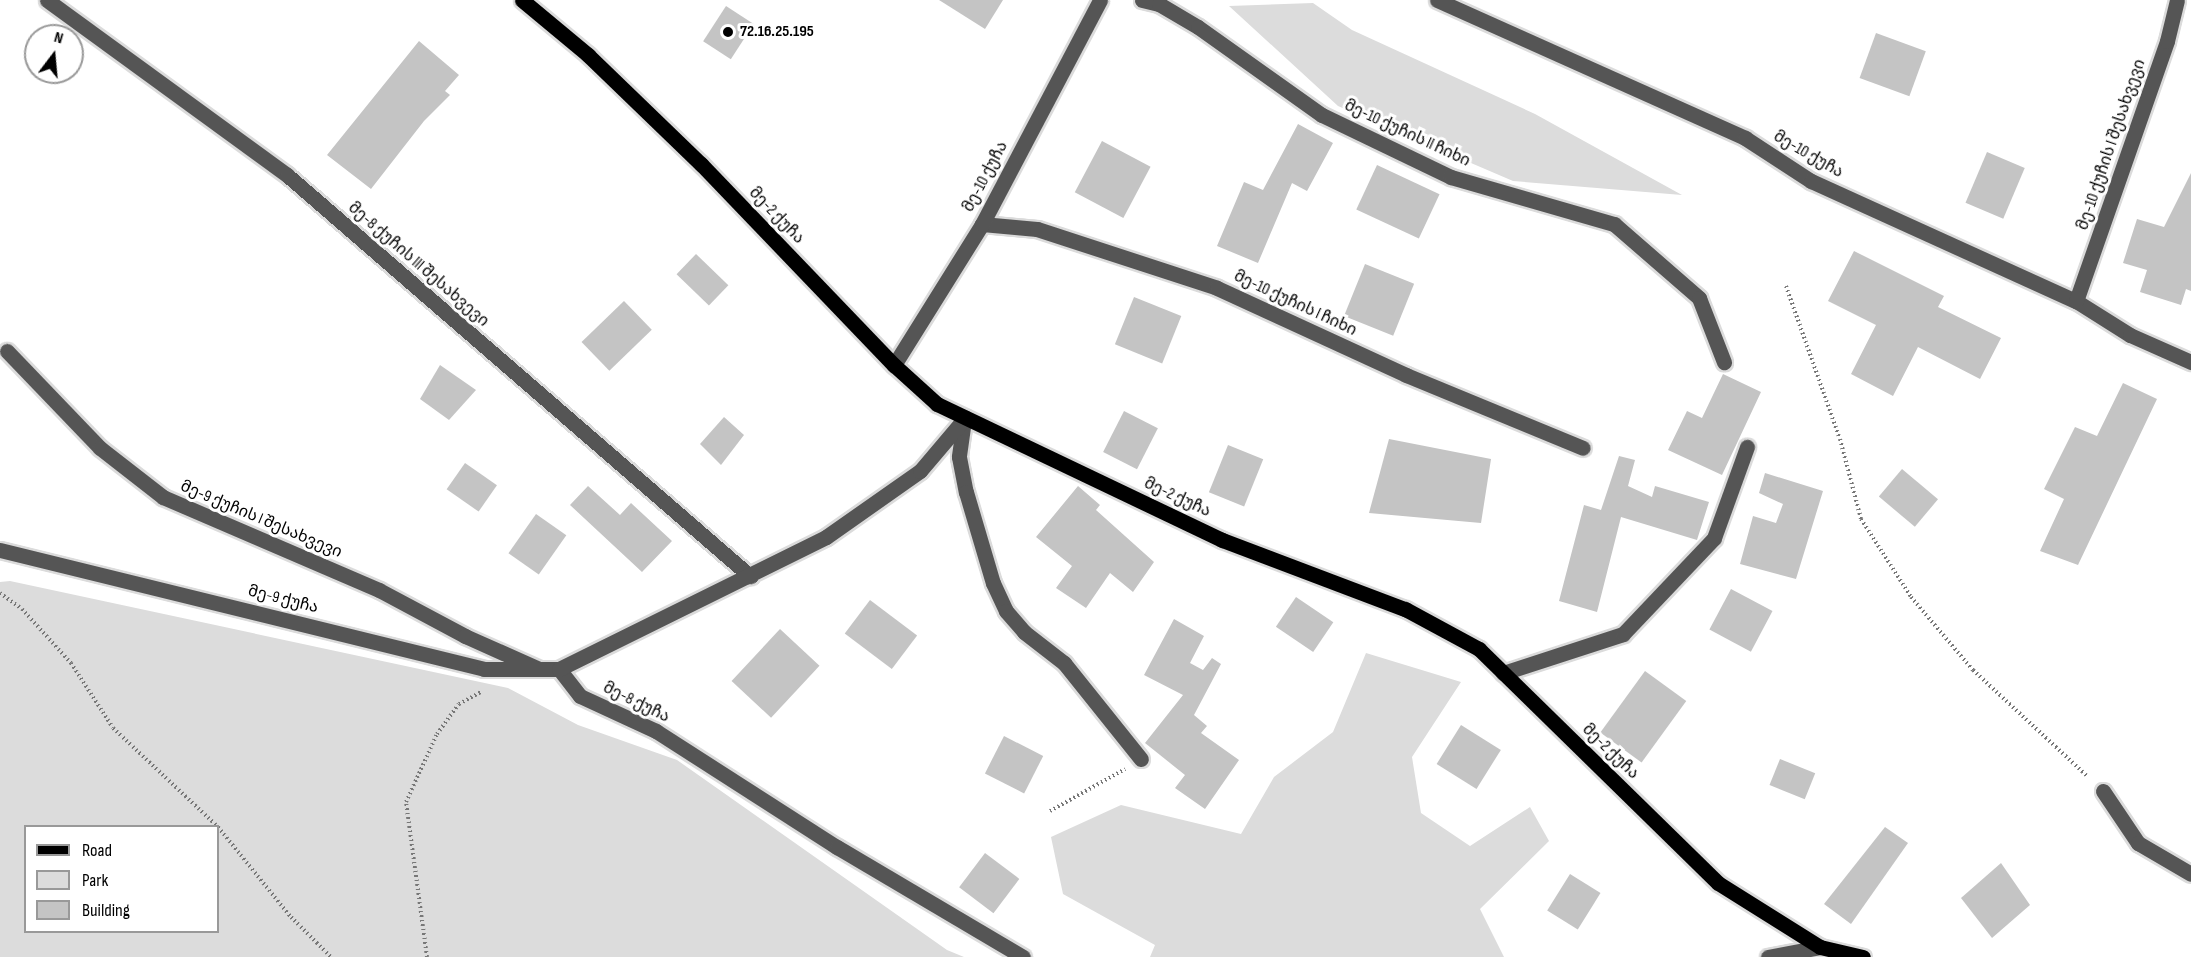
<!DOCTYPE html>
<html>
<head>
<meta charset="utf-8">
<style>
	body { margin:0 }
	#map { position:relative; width:2191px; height:957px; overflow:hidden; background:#fff; font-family:"Sofia Sans Condensed","Noto Sans Georgian",sans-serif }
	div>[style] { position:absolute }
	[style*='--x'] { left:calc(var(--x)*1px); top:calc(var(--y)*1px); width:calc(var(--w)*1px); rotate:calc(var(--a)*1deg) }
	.green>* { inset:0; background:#dcdcdc }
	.building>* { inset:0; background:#c4c4c4; transform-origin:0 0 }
	.path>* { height:4px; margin-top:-2px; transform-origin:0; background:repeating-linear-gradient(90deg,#777 0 1.5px,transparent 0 4.5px) }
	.roads { filter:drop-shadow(2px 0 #dbdbdb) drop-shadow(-2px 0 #dbdbdb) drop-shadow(0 2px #dbdbdb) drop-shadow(0 -2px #dbdbdb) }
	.minor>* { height:15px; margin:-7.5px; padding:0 7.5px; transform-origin:7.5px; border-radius:7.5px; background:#555 }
	.major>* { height:15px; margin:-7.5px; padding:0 7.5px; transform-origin:7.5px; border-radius:7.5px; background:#000 }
	.dots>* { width:16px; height:16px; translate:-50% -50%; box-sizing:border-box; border:3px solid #fff; border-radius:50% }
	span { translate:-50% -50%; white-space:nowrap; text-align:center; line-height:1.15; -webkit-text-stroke:6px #fff; paint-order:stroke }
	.poi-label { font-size:16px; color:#000; font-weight:700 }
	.left { translate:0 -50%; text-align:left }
	.street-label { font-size:16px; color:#000 }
	.legend { position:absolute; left:24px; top:825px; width:195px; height:108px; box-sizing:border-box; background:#fff; border:2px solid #999; margin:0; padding:8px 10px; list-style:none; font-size:18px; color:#000 }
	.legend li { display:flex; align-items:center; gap:12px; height:30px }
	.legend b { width:30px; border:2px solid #999 }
	.north { position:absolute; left:24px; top:24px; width:60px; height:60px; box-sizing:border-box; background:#fff; border:2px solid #999; border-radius:50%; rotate:16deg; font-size:16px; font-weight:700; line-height:24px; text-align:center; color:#000 }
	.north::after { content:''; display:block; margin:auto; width:21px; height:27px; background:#000; clip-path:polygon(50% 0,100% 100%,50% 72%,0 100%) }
</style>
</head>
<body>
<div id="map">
	<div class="green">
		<i style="clip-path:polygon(1313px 3px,1352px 30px,1535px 114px,1682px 195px,1513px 181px,1338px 106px,1229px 6px)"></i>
		<i style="clip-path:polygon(evenodd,10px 581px,508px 688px,578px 725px,677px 760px,947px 950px,964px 957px,0 957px,0 582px,10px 581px,26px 826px,218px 826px,218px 932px,26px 932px,26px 826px)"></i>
		<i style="clip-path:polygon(1366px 653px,1461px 682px,1412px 757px,1421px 813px,1470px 846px,1530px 807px,1549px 841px,1480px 909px,1504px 957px,1150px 957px,1155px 945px,1063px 894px,1051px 837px,1121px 805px,1241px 834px,1274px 777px,1333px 732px)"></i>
	</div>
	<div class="building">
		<i style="clip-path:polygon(939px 0,1003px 0,985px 29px)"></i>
		<i style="left:726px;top:6px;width:33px;height:42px;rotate:33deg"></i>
		<i style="left:1876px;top:33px;width:53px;height:48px;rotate:20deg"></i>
		<i style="clip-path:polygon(419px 41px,459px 75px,445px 91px,450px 95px,424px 121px,371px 189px,327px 155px)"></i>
		<i style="clip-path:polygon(1298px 124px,1333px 143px,1307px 191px,1292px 183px,1258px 263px,1217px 246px,1244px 182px,1263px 190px)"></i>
		<i style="left:1102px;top:141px;width:55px;height:58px;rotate:28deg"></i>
		<i style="left:1987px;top:152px;width:41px;height:55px;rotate:23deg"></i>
		<i style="left:1377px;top:165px;width:69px;height:49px;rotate:25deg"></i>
		<i style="clip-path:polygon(2191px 173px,2191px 291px,2186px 289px,2181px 305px,2140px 292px,2147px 270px,2123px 263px,2137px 219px,2164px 227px)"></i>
		<i style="clip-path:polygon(1854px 251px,1944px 296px,1938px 307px,2001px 338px,1980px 379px,1918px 347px,1893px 396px,1851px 374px,1876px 325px,1828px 301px)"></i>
		<i style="left:696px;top:254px;width:45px;height:28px;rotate:44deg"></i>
		<i style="left:1365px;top:264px;width:53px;height:56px;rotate:22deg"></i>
		<i style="left:1134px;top:297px;width:51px;height:51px;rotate:22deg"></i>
		<i style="left:624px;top:301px;width:40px;height:59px;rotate:46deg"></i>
		<i style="clip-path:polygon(440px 365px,476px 390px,449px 420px,420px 399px)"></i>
		<i style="clip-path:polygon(1723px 374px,1761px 392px,1722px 475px,1668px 450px,1687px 411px,1702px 418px)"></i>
		<i style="clip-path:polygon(2123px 383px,2157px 399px,2078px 565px,2040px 551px,2064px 499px,2044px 489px,2075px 427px,2097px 436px)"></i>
		<i style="left:1124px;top:411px;width:38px;height:46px;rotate:27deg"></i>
		<i style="clip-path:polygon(724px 417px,744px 435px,721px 465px,700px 444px)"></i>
		<i style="clip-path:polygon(1389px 439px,1491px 459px,1481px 523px,1369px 513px)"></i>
		<i style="left:1228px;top:445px;width:38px;height:51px;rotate:22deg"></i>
		<i style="clip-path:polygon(1619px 456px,1635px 460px,1628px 486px,1652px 497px,1655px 486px,1709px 502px,1697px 540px,1621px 517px,1597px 612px,1559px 601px,1584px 505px,1601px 510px)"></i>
		<i style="left:465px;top:463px;width:39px;height:32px;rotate:35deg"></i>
		<i style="left:1902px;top:469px;width:47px;height:36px;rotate:40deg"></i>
		<i style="clip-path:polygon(1765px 473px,1823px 491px,1796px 579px,1740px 564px,1753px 516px,1776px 523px,1783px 504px,1759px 493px)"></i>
		<i style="clip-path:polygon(588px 486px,620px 515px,631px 503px,672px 541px,642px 572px,570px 505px)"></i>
		<i style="clip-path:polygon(1078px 486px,1100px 505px,1096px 510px,1154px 562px,1133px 592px,1110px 573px,1086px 608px,1056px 588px,1072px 566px,1036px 537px)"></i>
		<i style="left:536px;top:514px;width:37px;height:48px;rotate:35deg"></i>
		<i style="left:1731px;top:589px;width:47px;height:46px;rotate:28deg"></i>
		<i style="left:1296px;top:597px;width:45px;height:36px;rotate:34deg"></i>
		<i style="left:870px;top:600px;width:59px;height:42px;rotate:37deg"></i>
		<i style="clip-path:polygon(1174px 619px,1204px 636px,1190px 663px,1203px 670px,1212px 658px,1221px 664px,1194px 715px,1207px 726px,1201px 733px,1239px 760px,1205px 809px,1175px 788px,1185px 775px,1145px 743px,1183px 695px,1144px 675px)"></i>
		<i style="left:780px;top:629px;width:54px;height:71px;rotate:43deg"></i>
		<i style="left:1645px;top:671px;width:51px;height:76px;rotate:36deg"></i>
		<i style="left:1461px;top:725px;width:47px;height:46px;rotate:32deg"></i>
		<i style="left:1004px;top:736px;width:44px;height:42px;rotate:27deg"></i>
		<i style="left:1780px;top:759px;width:38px;height:28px;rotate:22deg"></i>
		<i style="clip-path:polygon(1885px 827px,1908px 843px,1851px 924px,1824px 904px)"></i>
		<i style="left:985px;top:853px;width:43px;height:43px;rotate:37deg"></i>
		<i style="clip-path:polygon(2001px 863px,2030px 905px,1992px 938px,1961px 898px)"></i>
		<i style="left:1570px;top:874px;width:36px;height:43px;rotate:32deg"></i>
	</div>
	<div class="path">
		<i style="--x:1786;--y:286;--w:162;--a:70.6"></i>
		<i style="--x:1840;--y:439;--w:83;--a:75.3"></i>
		<i style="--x:1861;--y:519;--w:93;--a:57.3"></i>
		<i style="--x:1911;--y:597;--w:96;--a:49.7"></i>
		<i style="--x:1973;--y:670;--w:157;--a:42.9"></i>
		<i style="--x:0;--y:593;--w:27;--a:36"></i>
		<i style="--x:22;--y:609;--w:73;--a:47.8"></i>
		<i style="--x:71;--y:663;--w:77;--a:57.1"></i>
		<i style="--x:113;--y:728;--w:143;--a:43.3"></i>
		<i style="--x:1050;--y:811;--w:86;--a:-29.2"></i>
		<i style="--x:218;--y:827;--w:116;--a:51"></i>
		<i style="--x:291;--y:917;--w:57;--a:45"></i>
		<i style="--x:427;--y:957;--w:156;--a:-97.7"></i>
		<i style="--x:406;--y:802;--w:75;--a:-65.5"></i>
		<i style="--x:437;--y:734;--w:37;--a:-54"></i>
		<i style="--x:459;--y:704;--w:26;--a:-29"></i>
	</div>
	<div class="roads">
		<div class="minor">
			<i style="--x:47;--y:0;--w:297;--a:36.1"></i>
			<i style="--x:287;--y:175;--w:613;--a:40.9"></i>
			<i style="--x:1142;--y:0;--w:17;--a:13"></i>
			<i style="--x:1159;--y:4;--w:45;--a:30.5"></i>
			<i style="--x:1198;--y:27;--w:152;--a:35.4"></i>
			<i style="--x:1322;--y:115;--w:143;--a:25.7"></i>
			<i style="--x:1451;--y:177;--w:170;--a:16.1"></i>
			<i style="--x:1614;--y:224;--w:113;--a:41"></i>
			<i style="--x:1699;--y:298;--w:69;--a:68.7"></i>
			<i style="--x:1437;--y:0;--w:338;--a:24.1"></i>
			<i style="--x:1745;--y:138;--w:79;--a:33.1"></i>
			<i style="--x:1811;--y:181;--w:291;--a:24.4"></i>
			<i style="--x:2076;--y:301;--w:64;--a:32.2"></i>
			<i style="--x:2130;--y:335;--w:67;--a:23.9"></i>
			<i style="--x:982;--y:224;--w:55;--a:5.2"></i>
			<i style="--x:1037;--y:229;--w:189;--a:18.1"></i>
			<i style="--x:1217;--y:288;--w:208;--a:24.7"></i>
			<i style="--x:1406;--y:375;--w:191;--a:22.4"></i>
			<i style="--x:2076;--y:301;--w:275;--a:-70.7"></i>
			<i style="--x:2167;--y:41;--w:42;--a:-76.3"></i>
			<i style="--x:7;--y:351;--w:134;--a:46.2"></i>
			<i style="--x:100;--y:448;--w:80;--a:37.9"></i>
			<i style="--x:163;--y:497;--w:235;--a:23.3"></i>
			<i style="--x:379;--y:590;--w:98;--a:28.1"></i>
			<i style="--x:465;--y:636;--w:79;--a:24"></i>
			<i style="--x:894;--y:365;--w:166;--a:-58"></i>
			<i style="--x:982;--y:224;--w:253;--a:-62.2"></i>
			<i style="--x:964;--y:420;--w:37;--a:98"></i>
			<i style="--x:959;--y:457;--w:36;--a:79"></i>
			<i style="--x:966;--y:492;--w:95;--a:73.5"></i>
			<i style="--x:993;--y:583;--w:31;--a:65"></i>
			<i style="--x:1006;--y:611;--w:28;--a:49"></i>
			<i style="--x:1024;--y:632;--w:51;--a:37.8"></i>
			<i style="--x:1064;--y:663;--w:123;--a:51.3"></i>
			<i style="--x:0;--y:550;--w:498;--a:13.8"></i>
			<i style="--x:484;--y:669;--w:75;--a:0"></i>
			<i style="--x:559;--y:669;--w:34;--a:52"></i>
			<i style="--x:580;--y:696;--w:84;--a:24.7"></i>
			<i style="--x:656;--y:731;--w:215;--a:32.7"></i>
			<i style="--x:837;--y:847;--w:216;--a:30.6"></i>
			<i style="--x:559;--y:669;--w:298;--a:-26.3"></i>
			<i style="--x:826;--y:537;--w:115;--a:-35.1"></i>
			<i style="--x:920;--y:471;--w:70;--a:-49.7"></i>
			<i style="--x:1503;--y:673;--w:126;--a:-18"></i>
			<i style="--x:1623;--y:634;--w:132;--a:-46.5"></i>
			<i style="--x:1714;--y:538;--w:97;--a:-70.1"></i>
			<i style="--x:2103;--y:791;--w:63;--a:56.1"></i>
			<i style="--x:2138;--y:843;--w:61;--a:30.3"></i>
			<i style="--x:1768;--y:957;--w:53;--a:-10.9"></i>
		</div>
		<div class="major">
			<i style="--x:522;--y:0;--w:86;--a:39.8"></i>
			<i style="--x:588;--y:55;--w:157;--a:44"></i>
			<i style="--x:701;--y:164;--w:279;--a:46.2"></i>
			<i style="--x:894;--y:365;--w:58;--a:42.2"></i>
			<i style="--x:937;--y:404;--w:316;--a:25.5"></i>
			<i style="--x:1222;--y:540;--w:196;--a:20.7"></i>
			<i style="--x:1405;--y:609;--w:84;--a:28.4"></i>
			<i style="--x:1479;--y:649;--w:334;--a:44.4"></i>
			<i style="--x:1718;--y:883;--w:120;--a:32.1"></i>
			<i style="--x:1820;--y:947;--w:44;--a:13.1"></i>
		</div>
	</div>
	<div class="dots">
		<i style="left:728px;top:32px;background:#000"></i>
	</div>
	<div class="poi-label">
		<span class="left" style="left:740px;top:32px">72.16.25.195</span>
	</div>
	<div class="street-label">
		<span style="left:1407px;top:134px;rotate:25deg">მე-10 ქუჩის II ჩიხი</span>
		<span style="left:2112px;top:145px;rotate:-71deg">მე-10 ქუჩის I შესახვევი</span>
		<span style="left:1808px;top:155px;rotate:30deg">მე-10 ქუჩა</span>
		<span style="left:986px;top:177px;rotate:-62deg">მე-10 ქუჩა</span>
		<span style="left:776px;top:216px;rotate:46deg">მე-2 ქუჩა</span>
		<span style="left:418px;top:265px;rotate:41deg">მე-8 ქუჩის III შესახვევი</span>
		<span style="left:1295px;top:304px;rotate:25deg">მე-10 ქუჩის I ჩიხი</span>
		<span style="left:1177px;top:498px;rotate:25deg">მე-2 ქუჩა</span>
		<span style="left:261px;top:520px;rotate:23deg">მე-9 ქუჩის I შესახვევი</span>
		<span style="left:283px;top:600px;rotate:14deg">მე-9 ქუჩა</span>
		<span style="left:636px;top:703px;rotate:26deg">მე-8 ქუჩა</span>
		<span style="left:1610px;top:752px;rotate:44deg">მე-2 ქუჩა</span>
	</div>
	<ul class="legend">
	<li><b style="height:8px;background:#000"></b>Road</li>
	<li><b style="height:16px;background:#dcdcdc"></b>Park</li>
	<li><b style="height:16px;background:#c4c4c4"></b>Building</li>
	</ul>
	<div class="north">N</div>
</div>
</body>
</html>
